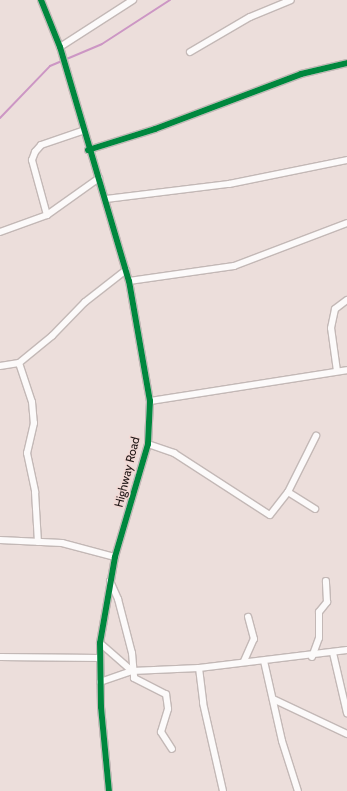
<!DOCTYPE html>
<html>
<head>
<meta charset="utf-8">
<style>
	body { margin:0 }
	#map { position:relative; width:347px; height:791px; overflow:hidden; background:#ecdedb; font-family:Cabin,sans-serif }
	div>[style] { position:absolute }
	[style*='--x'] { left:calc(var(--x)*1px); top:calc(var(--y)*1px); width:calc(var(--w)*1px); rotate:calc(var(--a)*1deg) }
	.stream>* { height:2px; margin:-1px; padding:0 1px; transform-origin:1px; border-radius:1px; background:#cc96c4 }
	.roads { filter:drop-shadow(1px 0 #c3b8b6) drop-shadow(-1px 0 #c3b8b6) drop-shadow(0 1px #c3b8b6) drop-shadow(0 -1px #c3b8b6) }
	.minor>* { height:6px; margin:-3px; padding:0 3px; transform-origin:3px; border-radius:3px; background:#fcfafa }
	.cycleway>* { height:6px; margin:-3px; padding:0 3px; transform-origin:3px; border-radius:3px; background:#00873e }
	span { translate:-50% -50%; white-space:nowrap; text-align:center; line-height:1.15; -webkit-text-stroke:3px #f2d9d5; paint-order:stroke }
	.street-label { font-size:12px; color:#1e1514 }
</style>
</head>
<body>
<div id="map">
	<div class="stream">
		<i style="--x:0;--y:118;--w:72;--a:-46.1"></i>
		<i style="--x:50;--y:66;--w:56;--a:-22.9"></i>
		<i style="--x:102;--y:44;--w:81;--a:-32.9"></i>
	</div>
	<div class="roads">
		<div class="minor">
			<i style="--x:41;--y:0;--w:51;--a:68"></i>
			<i style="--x:60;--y:47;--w:244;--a:73.6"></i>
			<i style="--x:129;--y:281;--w:122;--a:80.1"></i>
			<i style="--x:150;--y:401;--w:43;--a:92.7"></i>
			<i style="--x:148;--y:444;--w:118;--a:106.3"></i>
			<i style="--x:115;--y:557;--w:87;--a:99.9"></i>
			<i style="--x:100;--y:643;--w:64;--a:89.1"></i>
			<i style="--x:101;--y:707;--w:84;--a:84.6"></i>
			<i style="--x:60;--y:47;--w:87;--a:-32.8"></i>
			<i style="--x:190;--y:52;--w:69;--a:-30.3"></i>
			<i style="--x:250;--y:17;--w:44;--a:-22.5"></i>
			<i style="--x:88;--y:150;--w:70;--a:-17.4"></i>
			<i style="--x:155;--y:129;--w:156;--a:-20.6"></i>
			<i style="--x:301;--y:74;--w:47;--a:-13.4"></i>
			<i style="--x:106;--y:199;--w:124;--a:-7"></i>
			<i style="--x:229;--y:184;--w:120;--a:-11.5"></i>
			<i style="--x:47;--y:215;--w:57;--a:-105.3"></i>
			<i style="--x:32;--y:160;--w:9;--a:-69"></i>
			<i style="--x:35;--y:152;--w:9;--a:-49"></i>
			<i style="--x:41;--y:145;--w:43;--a:-18.9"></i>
			<i style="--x:0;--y:232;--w:50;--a:-19.9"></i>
			<i style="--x:47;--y:215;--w:64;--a:-35.4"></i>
			<i style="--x:129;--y:281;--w:106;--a:-8.1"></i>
			<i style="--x:234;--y:266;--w:121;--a:-20.8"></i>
			<i style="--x:19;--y:363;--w:41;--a:71.6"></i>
			<i style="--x:32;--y:402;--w:21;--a:85"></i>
			<i style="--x:34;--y:423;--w:31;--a:103"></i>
			<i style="--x:27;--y:453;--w:40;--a:78"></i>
			<i style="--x:35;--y:492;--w:50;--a:86.6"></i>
			<i style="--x:0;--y:366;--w:19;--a:-9"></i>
			<i style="--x:19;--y:363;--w:43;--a:-39.3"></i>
			<i style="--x:52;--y:336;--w:47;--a:-45.9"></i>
			<i style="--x:85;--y:302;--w:52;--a:-38"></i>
			<i style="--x:337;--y:371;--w:43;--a:-97.9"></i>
			<i style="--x:331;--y:328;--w:19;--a:-78"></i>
			<i style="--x:335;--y:309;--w:15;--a:-37"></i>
			<i style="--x:150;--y:401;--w:199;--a:-8.9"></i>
			<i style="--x:148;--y:444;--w:28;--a:19"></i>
			<i style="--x:174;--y:453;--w:114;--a:32.9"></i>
			<i style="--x:270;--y:515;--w:29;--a:-52"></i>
			<i style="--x:288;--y:492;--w:63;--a:-63.4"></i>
			<i style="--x:288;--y:492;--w:32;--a:32"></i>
			<i style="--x:0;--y:540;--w:62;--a:2.8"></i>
			<i style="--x:62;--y:543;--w:55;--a:14.8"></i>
			<i style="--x:110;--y:581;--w:20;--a:66"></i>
			<i style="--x:118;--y:599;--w:56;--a:75.5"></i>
			<i style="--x:132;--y:653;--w:25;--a:85"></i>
			<i style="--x:134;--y:678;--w:36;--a:27"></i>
			<i style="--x:166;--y:694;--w:15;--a:82"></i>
			<i style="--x:168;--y:709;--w:24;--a:107"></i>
			<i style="--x:161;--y:732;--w:20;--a:57"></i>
			<i style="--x:100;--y:643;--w:43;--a:41.2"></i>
			<i style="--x:333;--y:653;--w:62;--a:76.9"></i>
			<i style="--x:0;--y:657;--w:100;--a:0.6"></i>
			<i style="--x:312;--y:657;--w:20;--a:-70"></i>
			<i style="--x:319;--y:638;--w:26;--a:-90"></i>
			<i style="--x:319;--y:612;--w:13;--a:-51"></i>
			<i style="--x:327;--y:602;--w:21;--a:-93"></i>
			<i style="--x:244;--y:661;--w:24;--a:-66"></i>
			<i style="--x:254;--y:639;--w:23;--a:-105"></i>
			<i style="--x:264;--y:661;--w:82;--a:77.3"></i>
			<i style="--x:282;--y:741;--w:52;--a:72.3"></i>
			<i style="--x:199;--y:668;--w:35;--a:83"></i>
			<i style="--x:203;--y:703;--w:90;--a:77.2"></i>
			<i style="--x:100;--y:682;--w:34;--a:-19"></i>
			<i style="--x:132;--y:671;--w:67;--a:-2.6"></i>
			<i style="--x:199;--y:668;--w:149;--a:-6.9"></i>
			<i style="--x:273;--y:699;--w:82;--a:25.3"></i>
		</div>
	</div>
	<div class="cycleway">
		<i style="--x:41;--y:0;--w:51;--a:68"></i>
		<i style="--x:60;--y:47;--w:244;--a:73.6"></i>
		<i style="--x:129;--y:281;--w:122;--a:80.1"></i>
		<i style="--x:150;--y:401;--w:43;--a:92.7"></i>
		<i style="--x:148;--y:444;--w:118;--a:106.3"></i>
		<i style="--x:115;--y:557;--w:87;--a:99.9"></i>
		<i style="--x:100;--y:643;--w:64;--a:89.1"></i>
		<i style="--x:101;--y:707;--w:84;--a:84.6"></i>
		<i style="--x:88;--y:150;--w:70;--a:-17.4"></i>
		<i style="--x:155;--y:129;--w:156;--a:-20.6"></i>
		<i style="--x:301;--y:74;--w:47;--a:-13.4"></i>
	</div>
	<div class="street-label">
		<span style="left:127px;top:472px;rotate:-76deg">Highway Road</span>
	</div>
</div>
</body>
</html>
